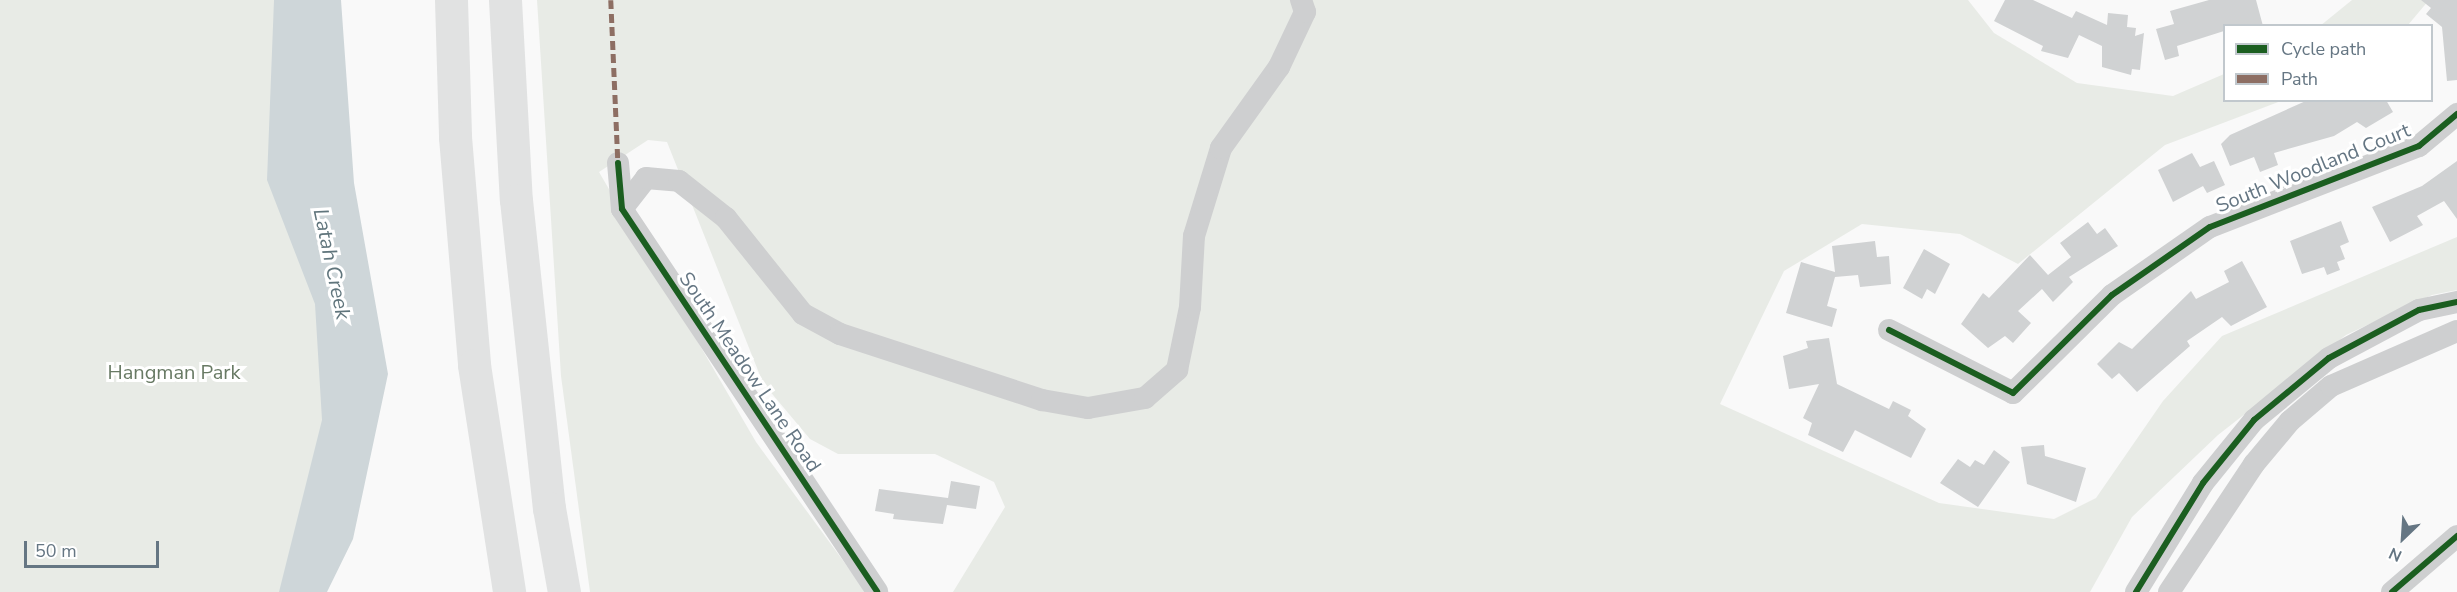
<!DOCTYPE html>
<html>
<head>
<meta charset="utf-8">
<style>
	body { margin:0 }
	#map { position:relative; width:2457px; height:592px; overflow:hidden; background:#f9f9f9; font-family:"Nunito Sans",sans-serif }
	div>[style] { position:absolute }
	[style*='--x'] { left:calc(var(--x)*1px); top:calc(var(--y)*1px); width:calc(var(--w)*1px); rotate:calc(var(--a)*1deg) }
	.green>* { inset:0; background:#e8ebe6 }
	.water>* { inset:0; background:#ced6d9 }
	.building>* { inset:0; background:#d0d2d3 }
	.minor>* { height:22px; margin:-11px; padding:0 11px; transform-origin:11px; border-radius:11px; background:#cecfd0 }
	.highway>* { height:33px; margin:-16.5px; padding:0 16.5px; transform-origin:16.5px; border-radius:16.5px; background:#e1e2e2 }
	.quiet>* { height:4.5px; margin-top:-2.25px; transform-origin:0; background:repeating-linear-gradient(90deg,#8d6e63 0 9px,transparent 0 13.5px) }
	.cycleway>* { height:6px; margin:-3px; padding:0 3px; transform-origin:3px; border-radius:3px; background:#1b5e20 }
	span { translate:-50% -50%; white-space:nowrap; text-align:center; line-height:1.15; -webkit-text-stroke:6px #fff; paint-order:stroke }
	.street-label { font-size:20px; color:#657683 }
	.park-label { font-size:20px; color:#687a64 }
	.water-label { font-size:21px; color:#60757c; font-style:italic }
	.legend { position:absolute; left:2223px; top:24px; width:210px; height:78px; box-sizing:border-box; background:#fff; border:2px solid #c1c8cd; margin:0; padding:8px 10px; list-style:none; font-size:18px; color:#657683 }
	.legend li { display:flex; align-items:center; gap:12px; height:30px }
	.legend b { width:30px; border:2px solid #c1c8cd }
	.north { position:absolute; left:2373px; top:508px; width:60px; height:60px; -webkit-text-stroke:4px #fff; paint-order:stroke; rotate:205deg; font-size:16px; font-weight:700; line-height:24px; text-align:center; color:#657683 }
	.north::after { content:''; display:block; margin:auto; width:21px; height:27px; background:#657683; clip-path:polygon(50% 0,100% 100%,50% 72%,0 100%) }
	.scale { position:absolute; left:24px; top:541px; width:135px; height:27px; box-sizing:border-box; border:3px solid #657683; border-top:0; padding-left:8px; font-size:18px; line-height:21px; white-space:nowrap; color:#657683; -webkit-text-stroke:4px #fff; paint-order:stroke }
</style>
</head>
<body>
<div id="map">
	<div class="green">
		<i style="clip-path:polygon(0 0,306px 0,343px 295px,297px 592px,0 592px)"></i>
		<i style="clip-path:polygon(537px 0,1968px 0,1994px 33px,2077px 83px,2173px 96px,2224px 74px,2224px 100px,2281px 101px,2165px 145px,2018px 264px,1960px 234px,1862px 224px,1784px 271px,1720px 404px,1939px 503px,2054px 519px,2096px 498px,2163px 401px,2222px 336px,2457px 237px,2457px 290px,2432px 295px,2346px 335px,2218px 435px,2132px 517px,2090px 592px,953px 592px,1005px 507px,994px 482px,935px 454px,838px 454px,810px 439px,763px 383px,667px 142px,648px 140px,599px 172px,756px 442px,866px 592px,590px 592px,561px 376px)"></i>
		<i style="clip-path:polygon(2352px 0,2429px 0,2408px 25px,2320px 26px)"></i>
	</div>
	<div class="water">
		<i style="clip-path:polygon(274px 0,341px 0,354px 183px,388px 374px,353px 539px,327px 592px,279px 592px,322px 420px,315px 304px,267px 180px)"></i>
	</div>
	<div class="building">
		<i style="clip-path:polygon(2005px 0,2033px 0,2072px 18px,2076px 11px,2107px 25px,2108px 13px,2128px 15px,2127px 27px,2136px 28px,2135px 36px,2144px 33px,2140px 70px,2132px 69px,2131px 75px,2102px 67px,2102px 46px,2079px 35px,2068px 58px,2041px 51px,2043px 46px,1994px 21px)"></i>
		<i style="clip-path:polygon(2209px 0,2256px 0,2263px 26px,2224px 26px,2224px 31px,2177px 46px,2179px 56px,2165px 60px,2156px 29px,2174px 24px,2170px 11px)"></i>
		<i style="clip-path:polygon(2421px 0,2457px 0,2457px 80px,2447px 81px,2442px 27px,2426px 14px,2431px 8px)"></i>
		<i style="clip-path:polygon(2308px 100px,2386px 100px,2393px 112px,2366px 128px,2357px 122px,2334px 136px,2274px 153px,2278px 165px,2260px 172px,2254px 157px,2230px 166px,2221px 144px,2230px 135px)"></i>
		<i style="clip-path:polygon(2192px 153px,2200px 167px,2214px 161px,2225px 185px,2207px 193px,2203px 186px,2173px 202px,2158px 170px)"></i>
		<i style="clip-path:polygon(2457px 161px,2457px 219px,2444px 201px,2417px 216px,2423px 225px,2390px 242px,2372px 207px,2422px 186px)"></i>
		<i style="clip-path:polygon(2341px 221px,2349px 242px,2340px 246px,2345px 259px,2337px 262px,2340px 270px,2327px 275px,2324px 267px,2302px 274px,2290px 241px)"></i>
		<i style="clip-path:polygon(2088px 222px,2097px 234px,2105px 228px,2118px 246px,2069px 277px,2073px 282px,2053px 302px,2042px 289px,2018px 311px,2031px 323px,2013px 343px,2005px 336px,1988px 348px,1961px 324px,1983px 293px,1989px 298px,2030px 255px,2048px 275px,2071px 257px,2060px 243px)"></i>
		<i style="clip-path:polygon(1875px 241px,1877px 257px,1889px 256px,1891px 284px,1860px 287px,1858px 275px,1835px 277px,1827px 306px,1837px 309px,1832px 327px,1786px 313px,1801px 262px,1835px 272px,1832px 246px)"></i>
		<i style="clip-path:polygon(1924px 249px,1950px 264px,1935px 294px,1927px 289px,1922px 299px,1903px 288px)"></i>
		<i style="clip-path:polygon(2242px 261px,2267px 307px,2231px 326px,2222px 317px,2187px 341px,2190px 346px,2137px 392px,2119px 373px,2112px 379px,2097px 364px,2119px 342px,2132px 349px,2191px 291px,2196px 299px,2229px 282px,2224px 271px)"></i>
		<i style="clip-path:polygon(1829px 338px,1837px 384px,1889px 409px,1893px 401px,1911px 410px,1908px 416px,1926px 429px,1911px 458px,1855px 430px,1843px 452px,1808px 435px,1812px 423px,1803px 418px,1819px 384px,1789px 389px,1783px 356px,1808px 348px,1806px 341px)"></i>
		<i style="clip-path:polygon(2044px 445px,2045px 456px,2086px 468px,2076px 502px,2027px 484px,2021px 447px)"></i>
		<i style="clip-path:polygon(1994px 450px,2010px 462px,1978px 507px,1940px 483px,1958px 459px,1970px 467px,1975px 460px,1984px 465px)"></i>
		<i style="clip-path:polygon(951px 481px,980px 486px,976px 509px,947px 505px,943px 524px,893px 519px,894px 514px,875px 511px,879px 489px,948px 498px)"></i>
	</div>
	<div class="minor">
		<i style="--x:618;--y:163;--w:46;--a:85"></i>
		<i style="--x:622;--y:209;--w:460;--a:56.3"></i>
		<i style="--x:622;--y:209;--w:39;--a:-52"></i>
		<i style="--x:646;--y:178;--w:33;--a:5"></i>
		<i style="--x:679;--y:181;--w:60;--a:38.2"></i>
		<i style="--x:726;--y:218;--w:123;--a:51.3"></i>
		<i style="--x:803;--y:314;--w:42;--a:28.4"></i>
		<i style="--x:840;--y:334;--w:213;--a:18.1"></i>
		<i style="--x:1042;--y:400;--w:47;--a:9.9"></i>
		<i style="--x:1088;--y:408;--w:58;--a:-10"></i>
		<i style="--x:1145;--y:398;--w:43;--a:-41.2"></i>
		<i style="--x:1177;--y:370;--w:64;--a:-78.3"></i>
		<i style="--x:1190;--y:307;--w:71;--a:-86.8"></i>
		<i style="--x:1194;--y:236;--w:92;--a:-72.9"></i>
		<i style="--x:1221;--y:148;--w:100;--a:-54.4"></i>
		<i style="--x:1279;--y:67;--w:61;--a:-64.7"></i>
		<i style="--x:1305;--y:12;--w:13;--a:-108"></i>
		<i style="--x:1889;--y:330;--w:139;--a:26.9"></i>
		<i style="--x:2013;--y:393;--w:139;--a:-44.7"></i>
		<i style="--x:2112;--y:295;--w:119;--a:-34.8"></i>
		<i style="--x:2210;--y:227;--w:224;--a:-21.2"></i>
		<i style="--x:2419;--y:146;--w:50;--a:-40.1"></i>
		<i style="--x:2136;--y:592;--w:128;--a:-58.4"></i>
		<i style="--x:2203;--y:483;--w:81;--a:-51"></i>
		<i style="--x:2254;--y:420;--w:97;--a:-39.6"></i>
		<i style="--x:2329;--y:358;--w:102;--a:-28.1"></i>
		<i style="--x:2419;--y:310;--w:39;--a:-12"></i>
		<i style="--x:2169;--y:592;--w:154;--a:-56.4"></i>
		<i style="--x:2254;--y:464;--w:56;--a:-50.1"></i>
		<i style="--x:2290;--y:421;--w:54;--a:-40.5"></i>
		<i style="--x:2331;--y:386;--w:137;--a:-23.6"></i>
		<i style="--x:2392;--y:592;--w:86;--a:-40.7"></i>
	</div>
	<div class="highway">
		<i style="--x:451;--y:0;--w:137;--a:88.3"></i>
		<i style="--x:455;--y:137;--w:229;--a:85.2"></i>
		<i style="--x:474;--y:365;--w:230;--a:81.2"></i>
		<i style="--x:505;--y:0;--w:200;--a:86.9"></i>
		<i style="--x:516;--y:200;--w:310;--a:83.9"></i>
		<i style="--x:549;--y:508;--w:85;--a:79.9"></i>
	</div>
	<div class="quiet">
		<i style="--x:611;--y:0;--w:163;--a:87.5"></i>
	</div>
	<div class="cycleway">
		<i style="--x:618;--y:163;--w:46;--a:85"></i>
		<i style="--x:622;--y:209;--w:460;--a:56.3"></i>
		<i style="--x:1889;--y:330;--w:139;--a:26.9"></i>
		<i style="--x:2013;--y:393;--w:139;--a:-44.7"></i>
		<i style="--x:2112;--y:295;--w:119;--a:-34.8"></i>
		<i style="--x:2210;--y:227;--w:224;--a:-21.2"></i>
		<i style="--x:2419;--y:146;--w:50;--a:-40.1"></i>
		<i style="--x:2136;--y:592;--w:128;--a:-58.4"></i>
		<i style="--x:2203;--y:483;--w:81;--a:-51"></i>
		<i style="--x:2254;--y:420;--w:97;--a:-39.6"></i>
		<i style="--x:2329;--y:358;--w:102;--a:-28.1"></i>
		<i style="--x:2419;--y:310;--w:39;--a:-12"></i>
		<i style="--x:2392;--y:592;--w:86;--a:-40.7"></i>
	</div>
	<div class="street-label">
		<span style="left:2313px;top:168px;rotate:-22deg">South Woodland Court</span>
		<span style="left:750px;top:372px;rotate:56deg">South Meadow Lane Road</span>
	</div>
	<div class="park-label">
		<span style="left:174px;top:372px">Hangman Park</span>
	</div>
	<div class="water-label">
		<span style="left:332px;top:264px;rotate:78deg">Latah Creek</span>
	</div>
	<ul class="legend">
	<li><b style="height:8px;background:#1b5e20"></b>Cycle path</li>
	<li><b style="height:8px;background:#8d6e63"></b>Path</li>
	</ul>
	<div class="north">N</div>
	<div class="scale">50 m</div>
</div>
</body>
</html>
